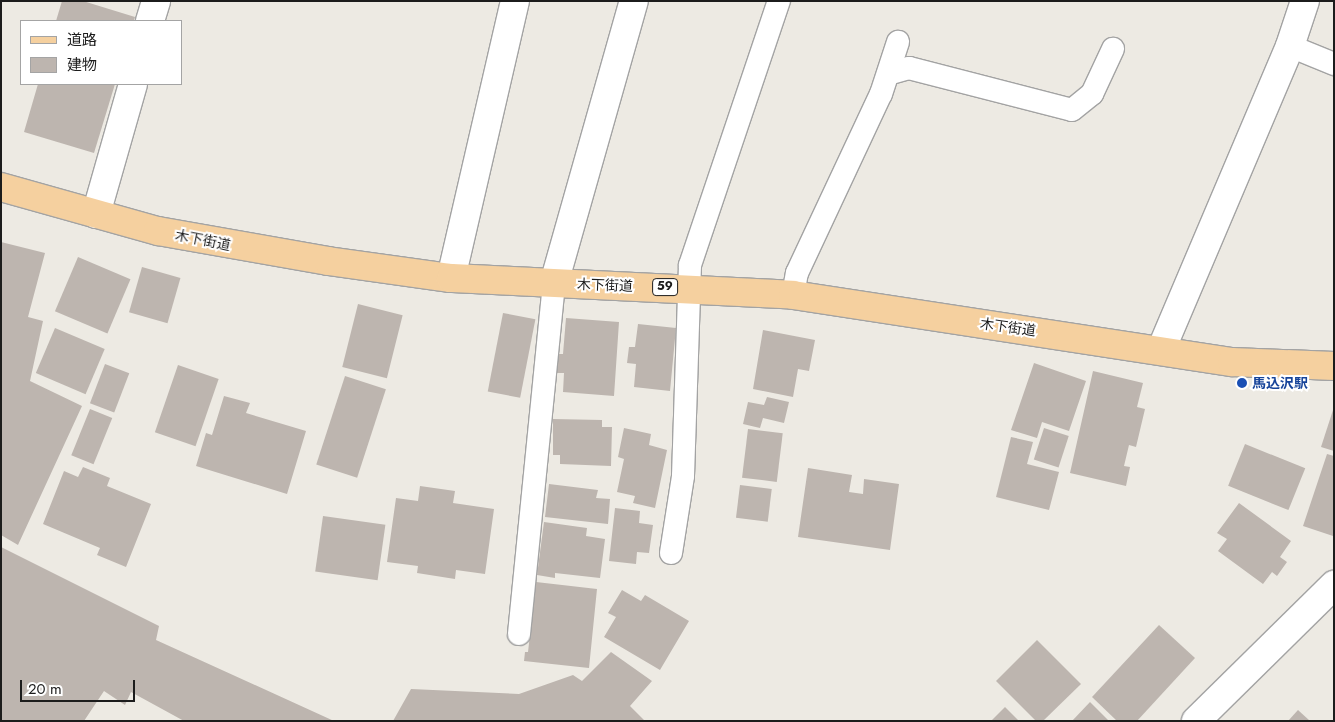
<!DOCTYPE html>
<html>
<head>
<meta charset="utf-8">
<style>
	body { margin:0 }
	#map { position:relative; width:1335px; height:722px; overflow:hidden; background:#edeae3; font-family:Jost,"Noto Sans JP",sans-serif }
	div>[style] { position:absolute }
	[style*='--x'] { left:calc(var(--x)*1px); top:calc(var(--y)*1px); width:calc(var(--w)*1px); rotate:calc(var(--a)*1deg) }
	.building>* { inset:0; background:#bdb5af; transform-origin:0 0 }
	.roads { filter:drop-shadow(1px 0 #a3a3a3) drop-shadow(-1px 0 #a3a3a3) drop-shadow(0 1px #a3a3a3) drop-shadow(0 -1px #a3a3a3) }
	.service>* { height:22px; margin:-11px; padding:0 11px; transform-origin:11px; border-radius:11px; background:#fff }
	.minor>* { height:28px; margin:-14px; padding:0 14px; transform-origin:14px; border-radius:14px; background:#fff }
	.primary>* { height:28px; margin:-14px; padding:0 14px; transform-origin:14px; border-radius:14px; background:#f5d09f }
	.dots>* { width:14px; height:14px; translate:-50% -50%; box-sizing:border-box; border:2px solid #fff; border-radius:50% }
	span { translate:-50% -50%; white-space:nowrap; text-align:center; line-height:1.15; -webkit-text-stroke:4px #fff; paint-order:stroke }
	.shield-label span { padding:1px 4px; background:#fff; border:1px solid; border-radius:4px; -webkit-text-stroke-width:0 }
	.shield-label { font-size:12px; color:#1c1c1c; font-weight:700 }
	.street-label { font-size:14px; color:#1c1c1c }
	.transit-label { font-size:14px; color:#164399; font-weight:700 }
	.left { translate:0 -50%; text-align:left }
	.frame { position:absolute; inset:0; border:2px solid #1c1c1c; pointer-events:none }
	.legend { position:absolute; left:20px; top:20px; width:162px; height:65px; box-sizing:border-box; background:#fff; border:1px solid #a4a4a4; margin:0; padding:6px 9px; list-style:none; font-size:15px; color:#1c1c1c }
	.legend li { display:flex; align-items:center; gap:10px; height:25px }
	.legend b { width:25px; border:1px solid #a4a4a4 }
	.scale { position:absolute; left:20px; top:680px; width:115px; height:22px; box-sizing:border-box; border:2px solid #1c1c1c; border-top:0; padding-left:6px; font-size:15px; line-height:18px; white-space:nowrap; color:#1c1c1c; -webkit-text-stroke:4px #fff; paint-order:stroke }
</style>
</head>
<body>
<div id="map">
	<div class="building">
		<i style="clip-path:polygon(62px 1px,83px 1px,135px 17px,134px 21px,56px 21px)"></i>
		<i style="clip-path:polygon(38px 84px,115px 84px,94px 153px,24px 132px)"></i>
		<i style="clip-path:polygon(1px 242px,45px 253px,28px 317px,43px 321px,30px 381px,82px 406px,18px 545px,1px 535px)"></i>
		<i style="left:78px;top:257px;width:57px;height:59px;rotate:23deg"></i>
		<i style="left:142px;top:267px;width:40px;height:47px;rotate:16deg"></i>
		<i style="left:358px;top:304px;width:46px;height:65px;rotate:14deg"></i>
		<i style="left:503px;top:313px;width:33px;height:80px;rotate:11deg"></i>
		<i style="clip-path:polygon(566px 318px,619px 322px,614px 396px,563px 392px,564px 373px,556px 373px,557px 354px,563px 354px)"></i>
		<i style="clip-path:polygon(638px 324px,676px 328px,670px 391px,634px 387px,636px 364px,627px 363px,629px 347px,635px 347px)"></i>
		<i style="left:55px;top:328px;width:54px;height:49px;rotate:23deg"></i>
		<i style="clip-path:polygon(763px 330px,815px 340px,809px 371px,798px 369px,793px 397px,753px 389px)"></i>
		<i style="clip-path:polygon(1034px 363px,1086px 381px,1069px 431px,1042px 422px,1037px 438px,1011px 430px)"></i>
		<i style="left:105px;top:364px;width:26px;height:42px;rotate:21deg"></i>
		<i style="left:178px;top:365px;width:43px;height:71px;rotate:19deg"></i>
		<i style="clip-path:polygon(1093px 371px,1143px 383px,1137px 407px,1145px 409px,1136px 447px,1129px 445px,1124px 466px,1130px 467px,1126px 486px,1070px 473px)"></i>
		<i style="left:345px;top:376px;width:43px;height:93px;rotate:18deg"></i>
		<i style="clip-path:polygon(224px 396px,250px 403px,246px 413px,306px 431px,287px 494px,196px 466px,206px 433px,212px 435px)"></i>
		<i style="clip-path:polygon(767px 397px,789px 402px,784px 423px,763px 418px,760px 428px,743px 424px,748px 402px,764px 405px)"></i>
		<i style="left:90px;top:409px;width:24px;height:50px;rotate:22deg"></i>
		<i style="clip-path:polygon(1333px 410px,1334px 410px,1334px 451px,1321px 447px)"></i>
		<i style="clip-path:polygon(553px 419px,602px 420px,602px 427px,612px 427px,611px 466px,560px 464px,560px 455px,553px 455px)"></i>
		<i style="clip-path:polygon(624px 428px,651px 434px,649px 445px,667px 450px,655px 508px,633px 503px,635px 496px,617px 492px,624px 459px,618px 457px)"></i>
		<i style="left:1044px;top:428px;width:26px;height:33px;rotate:18deg"></i>
		<i style="left:748px;top:429px;width:35px;height:49px;rotate:7deg"></i>
		<i style="clip-path:polygon(1011px 437px,1033px 442px,1027px 464px,1059px 472px,1049px 510px,996px 497px)"></i>
		<i style="left:1245px;top:444px;width:65px;height:45px;rotate:22deg"></i>
		<i style="clip-path:polygon(1327px 454px,1334px 456px,1333px 536px,1303px 526px)"></i>
		<i style="clip-path:polygon(83px 467px,110px 478px,107px 486px,151px 504px,126px 567px,97px 555px,100px 548px,43px 524px,64px 471px,78px 477px)"></i>
		<i style="clip-path:polygon(808px 468px,852px 475px,849px 492px,863px 494px,864px 479px,899px 484px,890px 550px,798px 537px)"></i>
		<i style="clip-path:polygon(549px 484px,598px 490px,596px 498px,610px 499px,608px 524px,545px 517px)"></i>
		<i style="left:740px;top:485px;width:32px;height:33px;rotate:7deg"></i>
		<i style="clip-path:polygon(420px 486px,455px 491px,453px 503px,494px 509px,485px 574px,456px 570px,455px 579px,417px 573px,418px 566px,387px 562px,396px 498px,418px 501px)"></i>
		<i style="clip-path:polygon(1239px 503px,1291px 541px,1280px 557px,1287px 562px,1277px 576px,1272px 572px,1263px 584px,1218px 551px,1227px 539px,1217px 533px)"></i>
		<i style="clip-path:polygon(615px 508px,640px 511px,639px 523px,653px 525px,649px 553px,637px 552px,636px 564px,609px 561px)"></i>
		<i style="left:323px;top:516px;width:63px;height:56px;rotate:8deg"></i>
		<i style="clip-path:polygon(544px 522px,587px 528px,586px 536px,605px 539px,600px 578px,555px 573px,555px 578px,537px 575px)"></i>
		<i style="clip-path:polygon(1px 547px,159px 626px,156px 640px,334px 721px,184px 721px,131px 692px,125px 705px,104px 691px,84px 721px,1px 721px)"></i>
		<i style="clip-path:polygon(536px 582px,597px 589px,589px 668px,524px 661px,525px 652px,528px 652px)"></i>
		<i style="clip-path:polygon(622px 590px,641px 601px,645px 595px,689px 621px,660px 670px,604px 637px,616px 617px,608px 613px)"></i>
		<i style="clip-path:polygon(1159px 625px,1195px 658px,1137px 721px,1117px 721px,1092px 697px)"></i>
		<i style="clip-path:polygon(1037px 640px,1081px 684px,1043px 721px,1036px 721px,996px 681px)"></i>
		<i style="clip-path:polygon(611px 652px,652px 681px,630px 706px,645px 721px,393px 721px,411px 689px,519px 694px,573px 675px,582px 681px)"></i>
		<i style="clip-path:polygon(1090px 702px,1109px 721px,1072px 721px)"></i>
		<i style="clip-path:polygon(1005px 707px,1019px 721px,991px 721px)"></i>
		<i style="clip-path:polygon(1298px 710px,1310px 721px,1288px 721px)"></i>
	</div>
	<div class="roads">
		<div class="service">
			<i style="--x:1290;--y:46;--w:48;--a:22.2"></i>
			<i style="--x:888;--y:74;--w:22;--a:-16"></i>
			<i style="--x:909;--y:68;--w:168;--a:14.4"></i>
			<i style="--x:1072;--y:110;--w:26;--a:-39"></i>
			<i style="--x:1092;--y:94;--w:50;--a:-65"></i>
			<i style="--x:793;--y:295;--w:22;--a:-80"></i>
			<i style="--x:797;--y:273;--w:198;--a:-64.9"></i>
			<i style="--x:881;--y:94;--w:55;--a:-71.9"></i>
			<i style="--x:671;--y:553;--w:78;--a:-81.1"></i>
			<i style="--x:683;--y:476;--w:211;--a:-88.1"></i>
			<i style="--x:690;--y:265;--w:279;--a:-71.4"></i>
			<i style="--x:519;--y:634;--w:353;--a:-84.3"></i>
		</div>
		<div class="minor">
			<i style="--x:150;--y:21;--w:21;--a:-73"></i>
			<i style="--x:96;--y:214;--w:135;--a:-74.1"></i>
			<i style="--x:451;--y:278;--w:284;--a:-77"></i>
			<i style="--x:554;--y:283;--w:293;--a:-74.2"></i>
			<i style="--x:1161;--y:350;--w:330;--a:-67"></i>
			<i style="--x:1290;--y:46;--w:47;--a:-71.6"></i>
			<i style="--x:1196;--y:721;--w:194;--a:-44.6"></i>
		</div>
		<div class="primary">
			<i style="--x:1;--y:187;--w:163;--a:15.7"></i>
			<i style="--x:158;--y:231;--w:173;--a:10"></i>
			<i style="--x:328;--y:261;--w:124;--a:7.9"></i>
			<i style="--x:451;--y:278;--w:342;--a:2.8"></i>
			<i style="--x:793;--y:295;--w:444;--a:8.7"></i>
			<i style="--x:1232;--y:362;--w:102;--a:2.2"></i>
		</div>
	</div>
	<div class="dots">
		<i style="left:1242px;top:383px;background:#1a4fb4"></i>
	</div>
	<div class="shield-label">
		<span style="left:665px;top:287px">59</span>
	</div>
	<div class="street-label">
		<span style="left:203px;top:240px;rotate:11deg">木下街道</span>
		<span style="left:605px;top:285px;rotate:2deg">木下街道</span>
		<span style="left:1008px;top:327px;rotate:8deg">木下街道</span>
	</div>
	<div class="transit-label">
		<span class="left" style="left:1252px;top:383px">馬込沢駅</span>
	</div>
	<div class="frame"></div>
	<ul class="legend">
	<li><b style="height:6px;background:#f5d09f"></b>道路</li>
	<li><b style="height:14px;background:#bdb5af"></b>建物</li>
	</ul>
	<div class="scale">20 m</div>
</div>
</body>
</html>
